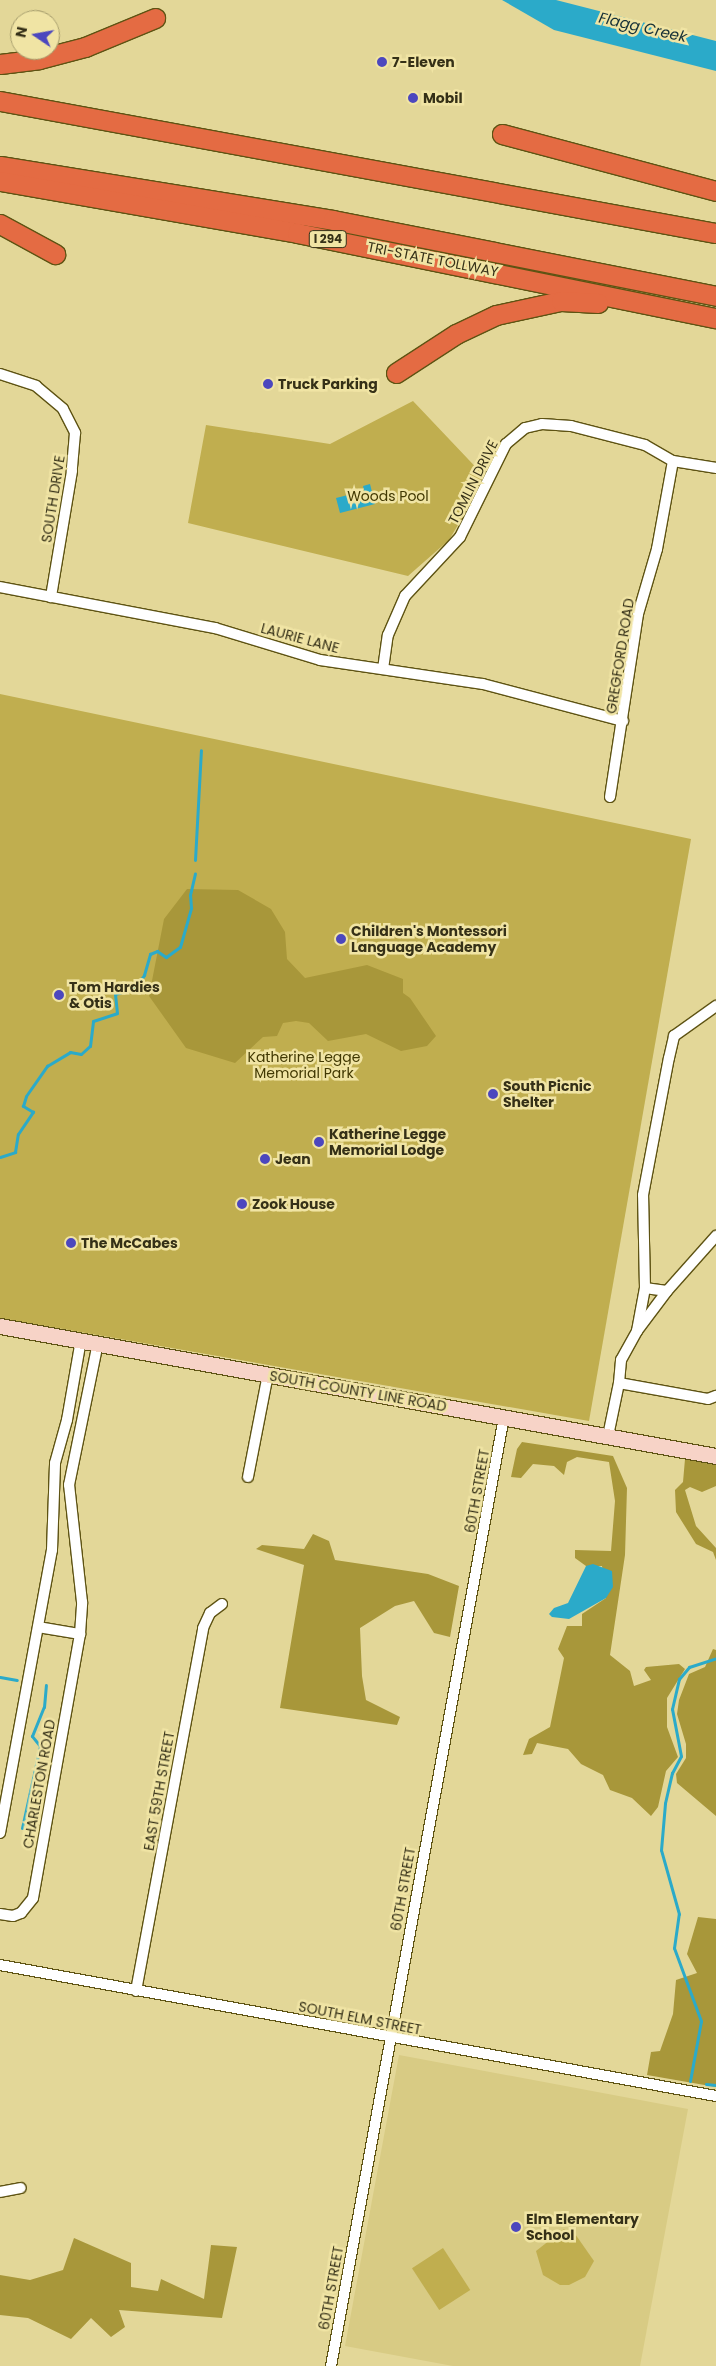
<!DOCTYPE html>
<html>
<head>
<meta charset="utf-8">
<style>
	body { margin:0 }
	#map { position:relative; width:716px; height:2366px; overflow:hidden; background:#e3d798; font-family:Poppins,sans-serif }
	div>[style] { position:absolute }
	[style*='--x'] { left:calc(var(--x)*1px); top:calc(var(--y)*1px); width:calc(var(--w)*1px); rotate:calc(var(--a)*1deg) }
	.built>* { inset:0; background:#d8cb84 }
	.green>* { inset:0; background:#c0ae4f; transform-origin:0 0 }
	.forest>* { inset:0; background:#a8973a }
	.water>* { inset:0; background:#2baac9 }
	.stream>* { height:3px; margin:-1.5px; padding:0 1.5px; transform-origin:1.5px; border-radius:1.5px; background:#2baac9 }
	.roads { filter:drop-shadow(1px 0 #5e5313) drop-shadow(-1px 0 #5e5313) drop-shadow(0 1px #5e5313) drop-shadow(0 -1px #5e5313) }
	.minor>* { height:10px; margin:-5px; padding:0 5px; transform-origin:5px; border-radius:5px; background:#fff }
	.secondary>* { height:15px; margin:-7.5px; padding:0 7.5px; transform-origin:7.5px; border-radius:7.5px; background:#f7d3c7 }
	.motorway>* { height:19px; margin:-9.5px; padding:0 9.5px; transform-origin:9.5px; border-radius:9.5px; background:#e46b43 }
	.dots>* { width:14px; height:14px; translate:-50% -50%; box-sizing:border-box; border:2px solid #f0e4a4; border-radius:50% }
	span { translate:-50% -50%; white-space:nowrap; text-align:center; line-height:1.15; -webkit-text-stroke:5px #f0e4a4; paint-order:stroke }
	.shield-label span { padding:1px 4px; background:#f0e4a4; border:1px solid; border-radius:4px; -webkit-text-stroke-width:0 }
	.shield-label { font-size:12px; color:#353017; font-weight:700 }
	.poi-label { font-size:14px; color:#353017; font-weight:700 }
	.left { translate:0 -50%; text-align:left }
	.street-label { font-size:14px; color:#353017 }
	.park-label { font-size:14px; color:#413802 }
	.water-label { font-size:15px; color:#163037; font-style:italic }
	.north { position:absolute; left:10px; top:10px; width:50px; height:50px; box-sizing:border-box; background:#f0e4a4; border:1px solid #a59c6c; border-radius:50%; rotate:282deg; font-size:14px; font-weight:700; line-height:20px; text-align:center; color:#353017 }
	.north::after { content:''; display:block; margin:auto; width:18px; height:22px; background:#4c47be; clip-path:polygon(50% 0,100% 100%,50% 72%,0 100%) }
</style>
</head>
<body>
<div id="map">
	<div class="built">
		<i style="clip-path:polygon(399px 2055px,688px 2109px,640px 2366px,453px 2366px,345px 2346px)"></i>
	</div>
	<div class="green">
		<i style="clip-path:polygon(413px 401px,486px 478px,449px 540px,408px 576px,188px 523px,206px 425px,330px 444px)"></i>
		<i style="clip-path:polygon(0 694px,691px 839px,589px 1421px,0 1318px)"></i>
		<i style="clip-path:polygon(564px 2229px,573px 2231px,594px 2261px,585px 2277px,569px 2285px,560px 2285px,543px 2275px,536px 2251px)"></i>
		<i style="left:443px;top:2248px;width:50px;height:37px;rotate:57deg"></i>
	</div>
	<div class="forest">
		<i style="clip-path:polygon(187px 889px,238px 890px,271px 909px,285px 932px,287px 959px,305px 978px,367px 965px,403px 979px,403px 993px,410px 998px,436px 1036px,427px 1046px,401px 1051px,366px 1034px,328px 1041px,309px 1023px,296px 1021px,283px 1023px,277px 1036px,263px 1037px,235px 1063px,186px 1048px,149px 996px,164px 919px)"></i>
		<i style="clip-path:polygon(522px 1442px,613px 1456px,627px 1488px,625px 1555px,610px 1655px,630px 1671px,634px 1686px,651px 1680px,644px 1670px,646px 1667px,679px 1664px,685px 1669px,667px 1698px,667px 1727px,678px 1757px,666px 1771px,658px 1807px,651px 1816px,632px 1798px,610px 1790px,603px 1775px,581px 1764px,568px 1749px,537px 1743px,532px 1754px,523px 1755px,529px 1739px,550px 1727px,564px 1658px,558px 1649px,567px 1626px,582px 1626px,582px 1614px,606px 1598px,602px 1566px,586px 1566px,575px 1558px,575px 1550px,611px 1551px,615px 1501px,609px 1462px,577px 1457px,567px 1462px,564px 1475px,554px 1466px,533px 1464px,521px 1478px,511px 1477px,517px 1449px)"></i>
		<i style="clip-path:polygon(685px 1459px,716px 1465px,716px 1486px,702px 1492px,690px 1487px,685px 1490px,696px 1526px,716px 1548px,716px 1560px,713px 1552px,696px 1544px,676px 1512px,675px 1490px,683px 1482px)"></i>
		<i style="clip-path:polygon(313px 1534px,329px 1541px,335px 1560px,428px 1574px,459px 1586px,450px 1637px,434px 1633px,414px 1601px,395px 1606px,360px 1628px,362px 1676px,366px 1700px,400px 1717px,397px 1725px,280px 1708px,304px 1565px,256px 1549px,262px 1545px,304px 1549px)"></i>
		<i style="clip-path:polygon(713px 1649px,716px 1650px,716px 1816px,677px 1783px,676px 1774px,686px 1758px,686px 1744px,677px 1714px,679px 1700px,689px 1674px,705px 1667px)"></i>
		<i style="clip-path:polygon(698px 1917px,716px 1919px,716px 2087px,647px 2075px,651px 2052px,660px 2051px,673px 2014px,676px 1980px,697px 1973px,687px 1954px)"></i>
		<i style="clip-path:polygon(74px 2238px,131px 2263px,131px 2287px,158px 2291px,161px 2279px,204px 2299px,211px 2245px,237px 2247px,222px 2318px,119px 2310px,125px 2327px,111px 2337px,91px 2318px,71px 2339px,28px 2318px,0 2315px,0 2275px,30px 2280px,63px 2270px)"></i>
	</div>
	<div class="water">
		<i style="clip-path:polygon(502px 0,556px 0,716px 41px,716px 71px,554px 30px)"></i>
		<i style="clip-path:polygon(370px 484px,375px 504px,340px 513px,336px 498px,364px 491px,363px 486px)"></i>
		<i style="clip-path:polygon(593px 1564px,612px 1571px,613px 1587px,606px 1598px,569px 1619px,552px 1617px,549px 1614px,554px 1608px,568px 1603px,586px 1566px)"></i>
	</div>
	<div class="stream">
		<i style="--x:195;--y:860;--w:110;--a:-86.9"></i>
		<i style="--x:0;--y:1157;--w:16;--a:-18"></i>
		<i style="--x:15;--y:1152;--w:18;--a:-81"></i>
		<i style="--x:18;--y:1134;--w:27;--a:-56"></i>
		<i style="--x:33;--y:1112;--w:12;--a:-149"></i>
		<i style="--x:23;--y:1106;--w:10;--a:-73"></i>
		<i style="--x:26;--y:1096;--w:37;--a:-55"></i>
		<i style="--x:47;--y:1066;--w:27;--a:-31"></i>
		<i style="--x:70;--y:1052;--w:11;--a:10"></i>
		<i style="--x:81;--y:1054;--w:12;--a:-42"></i>
		<i style="--x:90;--y:1046;--w:25;--a:-83"></i>
		<i style="--x:93;--y:1021;--w:25;--a:-18"></i>
		<i style="--x:117;--y:1013;--w:19;--a:-96"></i>
		<i style="--x:115;--y:994;--w:21;--a:-17"></i>
		<i style="--x:135;--y:988;--w:16;--a:-55"></i>
		<i style="--x:144;--y:975;--w:22;--a:-74"></i>
		<i style="--x:150;--y:954;--w:8;--a:-23"></i>
		<i style="--x:157;--y:951;--w:11;--a:34"></i>
		<i style="--x:166;--y:957;--w:17;--a:-36"></i>
		<i style="--x:180;--y:947;--w:41;--a:-74.2"></i>
		<i style="--x:191;--y:908;--w:13;--a:-94"></i>
		<i style="--x:190;--y:895;--w:22;--a:-77"></i>
		<i style="--x:0;--y:1677;--w:17;--a:10"></i>
		<i style="--x:22;--y:1828;--w:84;--a:-77.6"></i>
		<i style="--x:40;--y:1746;--w:13;--a:-129"></i>
		<i style="--x:32;--y:1736;--w:31;--a:-68"></i>
		<i style="--x:44;--y:1707;--w:22;--a:-85"></i>
		<i style="--x:690;--y:2081;--w:61;--a:-79.6"></i>
		<i style="--x:701;--y:2021;--w:78;--a:-110.3"></i>
		<i style="--x:674;--y:1948;--w:34;--a:-82"></i>
		<i style="--x:679;--y:1914;--w:66;--a:-105.7"></i>
		<i style="--x:661;--y:1850;--w:47;--a:-85.1"></i>
		<i style="--x:665;--y:1803;--w:31;--a:-77"></i>
		<i style="--x:672;--y:1773;--w:19;--a:-62"></i>
		<i style="--x:681;--y:1756;--w:48;--a:-100.8"></i>
		<i style="--x:672;--y:1709;--w:31;--a:-77"></i>
		<i style="--x:679;--y:1679;--w:16;--a:-50"></i>
		<i style="--x:689;--y:1667;--w:28;--a:-18"></i>
		<i style="--x:706;--y:2084;--w:10;--a:6"></i>
	</div>
	<div class="roads">
		<div class="minor">
			<i style="--x:0;--y:374;--w:38;--a:18"></i>
			<i style="--x:36;--y:386;--w:35;--a:40"></i>
			<i style="--x:63;--y:409;--w:27;--a:63"></i>
			<i style="--x:75;--y:433;--w:38;--a:95"></i>
			<i style="--x:72;--y:471;--w:128;--a:99.5"></i>
			<i style="--x:0;--y:587;--w:219;--a:10.8"></i>
			<i style="--x:215;--y:628;--w:110;--a:16.9"></i>
			<i style="--x:320;--y:660;--w:165;--a:8.4"></i>
			<i style="--x:483;--y:684;--w:145;--a:14.8"></i>
			<i style="--x:383;--y:669;--w:34;--a:-82"></i>
			<i style="--x:388;--y:635;--w:43;--a:-66.4"></i>
			<i style="--x:405;--y:596;--w:81;--a:-47"></i>
			<i style="--x:460;--y:537;--w:104;--a:-63.7"></i>
			<i style="--x:506;--y:444;--w:25;--a:-40"></i>
			<i style="--x:525;--y:428;--w:17;--a:-13"></i>
			<i style="--x:542;--y:424;--w:29;--a:4"></i>
			<i style="--x:571;--y:426;--w:76;--a:14.4"></i>
			<i style="--x:645;--y:445;--w:32;--a:30"></i>
			<i style="--x:673;--y:461;--w:44;--a:9.2"></i>
			<i style="--x:610;--y:797;--w:185;--a:-81.3"></i>
			<i style="--x:638;--y:614;--w:68;--a:-73.7"></i>
			<i style="--x:657;--y:549;--w:89;--a:-79.7"></i>
			<i style="--x:645;--y:1288;--w:22;--a:8"></i>
			<i style="--x:637;--y:1331;--w:44;--a:-79.5"></i>
			<i style="--x:645;--y:1288;--w:93;--a:-91.2"></i>
			<i style="--x:643;--y:1195;--w:139;--a:-79.3"></i>
			<i style="--x:669;--y:1058;--w:23;--a:-77"></i>
			<i style="--x:674;--y:1036;--w:52;--a:-35.5"></i>
			<i style="--x:619;--y:1383;--w:23;--a:-85"></i>
			<i style="--x:621;--y:1360;--w:33;--a:-61"></i>
			<i style="--x:637;--y:1331;--w:50;--a:-53.1"></i>
			<i style="--x:667;--y:1291;--w:74;--a:-48.3"></i>
			<i style="--x:608;--y:1436;--w:54;--a:-78.3"></i>
			<i style="--x:619;--y:1383;--w:90;--a:10.2"></i>
			<i style="--x:708;--y:1399;--w:9;--a:-21"></i>
			<i style="--x:248;--y:1477;--w:105;--a:-79"></i>
			<i style="--x:38;--y:1627;--w:43;--a:9.5"></i>
			<i style="--x:0;--y:1833;--w:288;--a:-79.6"></i>
			<i style="--x:52;--y:1550;--w:87;--a:-88"></i>
			<i style="--x:55;--y:1463;--w:45;--a:-74.4"></i>
			<i style="--x:67;--y:1420;--w:81;--a:-80.1"></i>
			<i style="--x:0;--y:1914;--w:13;--a:9"></i>
			<i style="--x:13;--y:1916;--w:9;--a:-21"></i>
			<i style="--x:21;--y:1913;--w:19;--a:-51"></i>
			<i style="--x:33;--y:1898;--w:268;--a:-79.9"></i>
			<i style="--x:80;--y:1634;--w:32;--a:-86"></i>
			<i style="--x:82;--y:1602;--w:118;--a:-96.3"></i>
			<i style="--x:69;--y:1485;--w:145;--a:-78.5"></i>
			<i style="--x:0;--y:1965;--w:728;--a:10.37"></i>
			<i style="--x:136;--y:1991;--w:369;--a:-79.5"></i>
			<i style="--x:203;--y:1628;--w:17;--a:-65"></i>
			<i style="--x:210;--y:1613;--w:15;--a:-37"></i>
			<i style="--x:0;--y:2192;--w:21;--a:-11"></i>
			<i style="--x:331;--y:2366;--w:965;--a:-79.67"></i>
		</div>
		<div class="secondary">
			<i style="--x:0;--y:1326;--w:728;--a:10.29"></i>
		</div>
		<div class="motorway">
			<i style="--x:0;--y:64;--w:39;--a:-7"></i>
			<i style="--x:39;--y:59;--w:48;--a:-14.6"></i>
			<i style="--x:85;--y:47;--w:76;--a:-22.5"></i>
			<i style="--x:0;--y:101;--w:728;--a:10.45"></i>
			<i style="--x:502;--y:134;--w:221;--a:14.9"></i>
			<i style="--x:0;--y:166;--w:337;--a:9.2"></i>
			<i style="--x:333;--y:220;--w:390;--a:11.2"></i>
			<i style="--x:0;--y:181;--w:302;--a:9.9"></i>
			<i style="--x:297;--y:233;--w:428;--a:11.5"></i>
			<i style="--x:0;--y:224;--w:63;--a:28.6"></i>
			<i style="--x:396;--y:373;--w:72;--a:-33"></i>
			<i style="--x:456;--y:334;--w:44;--a:-25.4"></i>
			<i style="--x:496;--y:315;--w:66;--a:-12.2"></i>
			<i style="--x:561;--y:301;--w:37;--a:3"></i>
		</div>
	</div>
	<div class="dots">
		<i style="left:382px;top:62px;background:#4c47be"></i>
		<i style="left:413px;top:98px;background:#4c47be"></i>
		<i style="left:268px;top:384px;background:#4c47be"></i>
		<i style="left:341px;top:939px;background:#4c47be"></i>
		<i style="left:59px;top:995px;background:#4c47be"></i>
		<i style="left:493px;top:1094px;background:#4c47be"></i>
		<i style="left:319px;top:1142px;background:#4c47be"></i>
		<i style="left:265px;top:1159px;background:#4c47be"></i>
		<i style="left:242px;top:1204px;background:#4c47be"></i>
		<i style="left:71px;top:1243px;background:#4c47be"></i>
		<i style="left:516px;top:2227px;background:#4c47be"></i>
	</div>
	<div class="shield-label">
		<span style="left:328px;top:239px">I 294</span>
	</div>
	<div class="poi-label">
		<span class="left" style="left:392px;top:62px">7-Eleven</span>
		<span class="left" style="left:423px;top:98px">Mobil</span>
		<span class="left" style="left:278px;top:384px">Truck Parking</span>
		<span class="left" style="left:351px;top:939px">Children's Montessori<br>Language Academy</span>
		<span class="left" style="left:69px;top:995px">Tom Hardies<br>&amp; Otis</span>
		<span class="left" style="left:503px;top:1094px">South Picnic<br>Shelter</span>
		<span class="left" style="left:329px;top:1142px">Katherine Legge<br>Memorial Lodge</span>
		<span class="left" style="left:275px;top:1159px">Jean</span>
		<span class="left" style="left:252px;top:1204px">Zook House</span>
		<span class="left" style="left:81px;top:1243px">The McCabes</span>
		<span class="left" style="left:526px;top:2227px">Elm Elementary<br>School</span>
	</div>
	<div class="street-label">
		<span style="left:433px;top:259px;rotate:11deg">TRI-STATE TOLLWAY</span>
		<span style="left:473px;top:482px;rotate:-63deg">TOMLIN DRIVE</span>
		<span style="left:53px;top:499px;rotate:-81deg">SOUTH DRIVE</span>
		<span style="left:300px;top:638px;rotate:15deg">LAURIE LANE</span>
		<span style="left:620px;top:656px;rotate:-81deg">GREGFORD ROAD</span>
		<span style="left:358px;top:1391px;rotate:10deg">SOUTH COUNTY LINE ROAD</span>
		<span style="left:477px;top:1491px;rotate:-80deg">60TH STREET</span>
		<span style="left:39px;top:1784px;rotate:-80deg">CHARLESTON ROAD</span>
		<span style="left:159px;top:1791px;rotate:-80deg">EAST 59TH STREET</span>
		<span style="left:403px;top:1889px;rotate:-80deg">60TH STREET</span>
		<span style="left:360px;top:2018px;rotate:11deg">SOUTH ELM STREET</span>
		<span style="left:331px;top:2288px;rotate:-80deg">60TH STREET</span>
	</div>
	<div class="park-label">
		<span style="left:388px;top:496px">Woods Pool</span>
		<span style="left:304px;top:1065px">Katherine Legge<br>Memorial Park</span>
	</div>
	<div class="water-label">
		<span style="left:643px;top:27px;rotate:13deg">Flagg Creek</span>
	</div>
	<div class="north">N</div>
</div>
</body>
</html>
